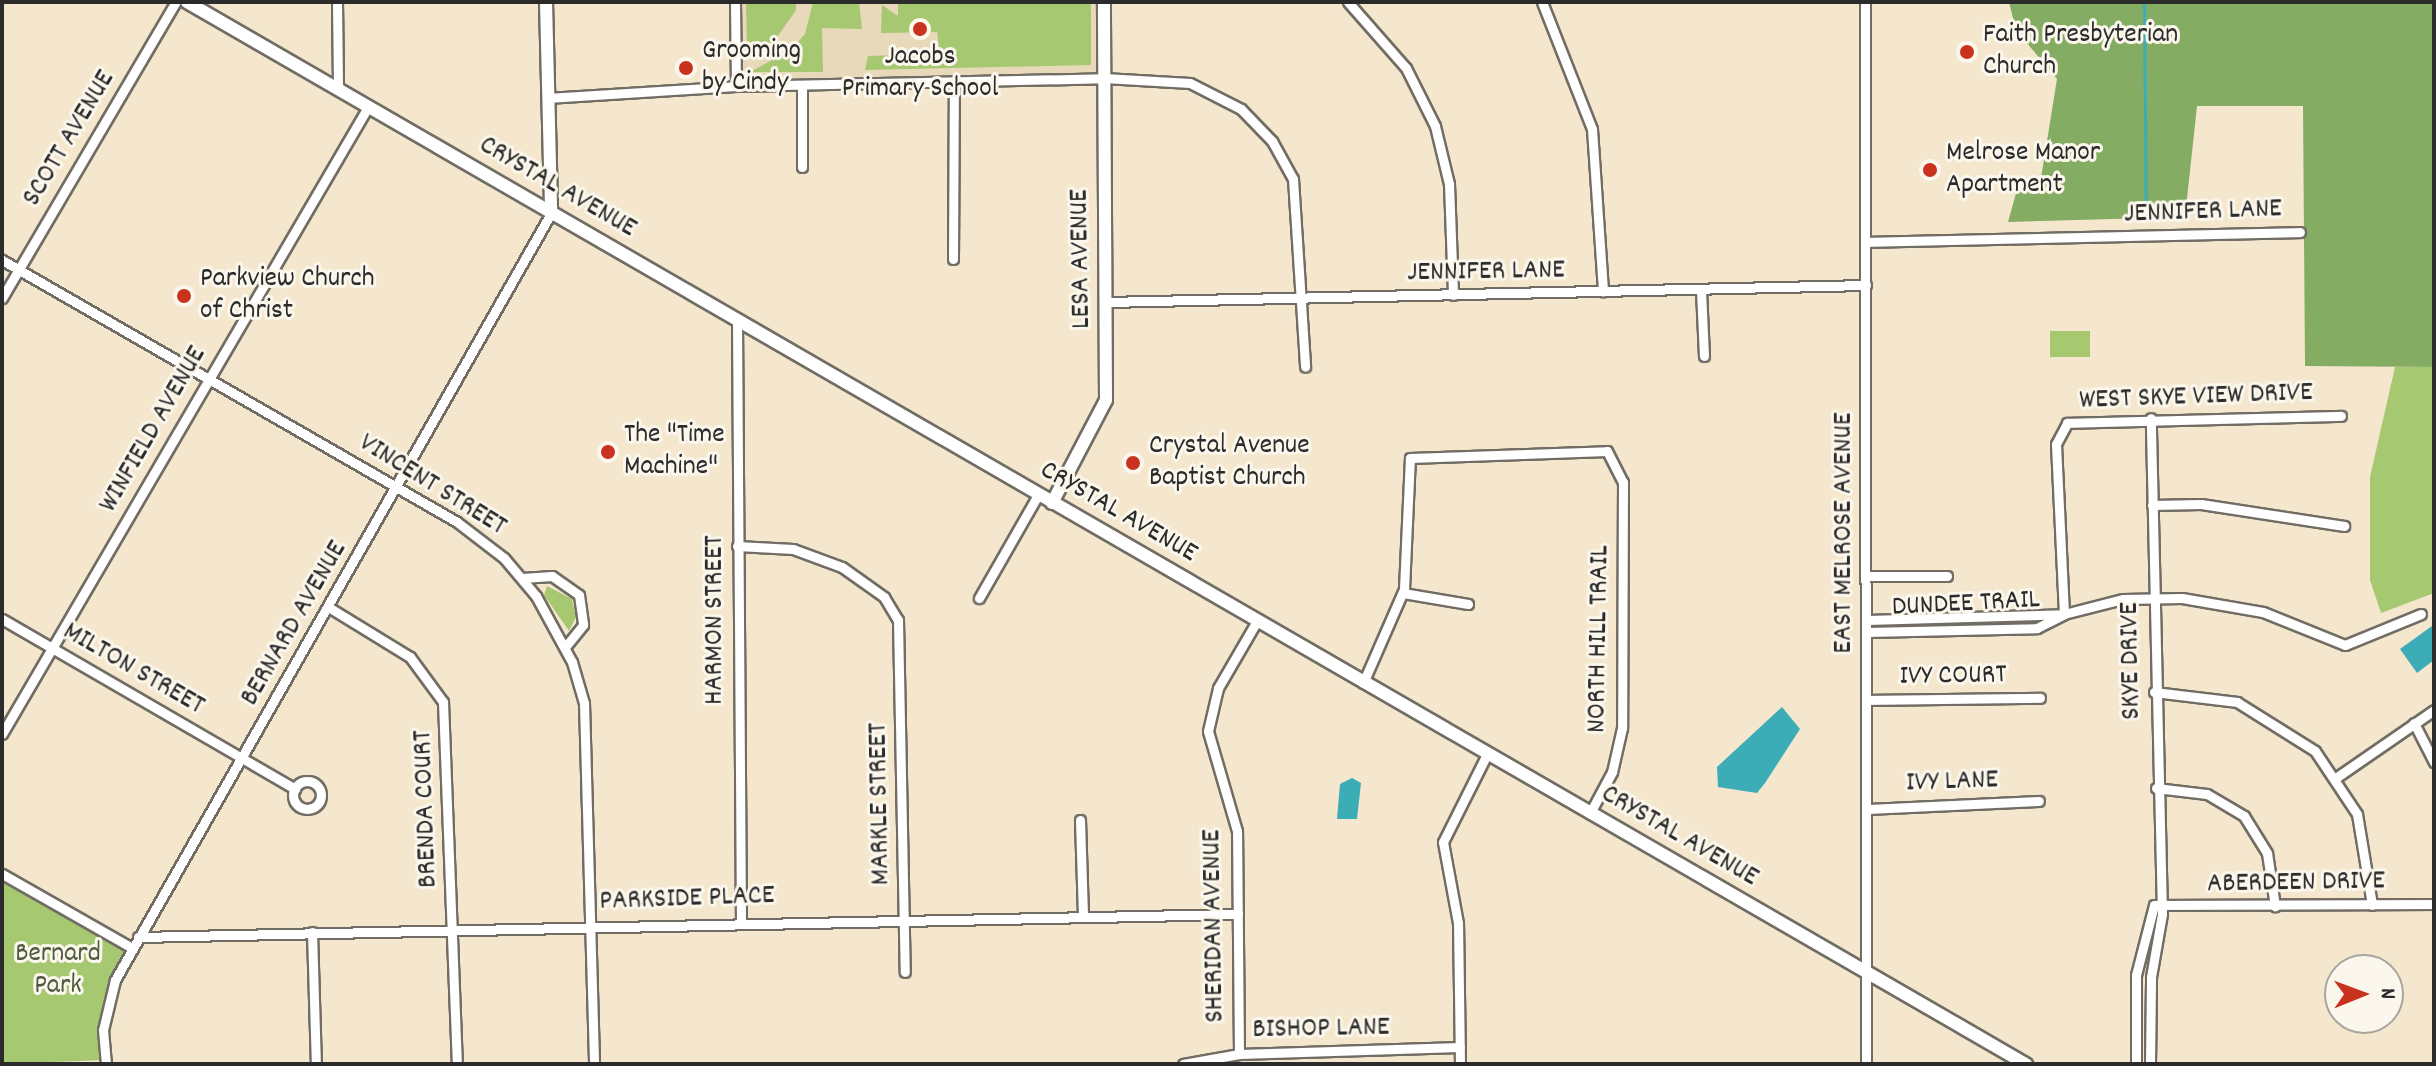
<!DOCTYPE html>
<html>
<head>
<meta charset="utf-8">
<style>
	body { margin:0 }
	#map { position:relative; width:2436px; height:1066px; overflow:hidden; background:#f4e7ce; font-family:Dekko,sans-serif }
	div>[style] { position:absolute }
	[style*='--x'] { left:calc(var(--x)*1px); top:calc(var(--y)*1px); width:calc(var(--w)*1px); rotate:calc(var(--a)*1deg) }
	.built>* { inset:0; background:#e8d9ba; transform-origin:0 0 }
	.green>* { inset:0; background:#a5c871; transform-origin:0 0 }
	.forest>* { inset:0; background:#84ac63 }
	.water>* { inset:0; background:#3cadb6 }
	.stream>* { height:3px; margin:-1.5px; padding:0 1.5px; transform-origin:1.5px; border-radius:1.5px; background:#3cadb6 }
	.roads { filter:drop-shadow(2px 0 #716d64) drop-shadow(-2px 0 #716d64) drop-shadow(0 2px #716d64) drop-shadow(0 -2px #716d64) }
	.minor>* { height:9px; margin:-4.5px; padding:0 4.5px; transform-origin:4.5px; border-radius:4.5px; background:#fff }
	.minor>.ring { margin:-4.5px; padding:0; box-sizing:content-box; background:none; border:9px solid #fff; border-radius:50% }
	.tertiary>* { height:12px; margin:-6px; padding:0 6px; transform-origin:6px; border-radius:6px; background:#fff }
	.dots>* { width:22px; height:22px; translate:-50% -50%; box-sizing:border-box; border:4px solid #fbf7ec; border-radius:50% }
	span { translate:-50% -50%; white-space:nowrap; text-align:center; line-height:1.15; -webkit-text-stroke:6px #fbf7ec; paint-order:stroke }
	.poi-label { font-size:28px; color:#2b2b2b }
	.left { translate:0 -50%; text-align:left }
	.street-label { font-size:28px; color:#2b2b2b }
	.park-label { font-size:28px; color:#505a40 }
	.frame { position:absolute; inset:0; border:4px solid #2b2b2b; pointer-events:none }
	.north { position:absolute; left:2324px; top:954px; width:80px; height:80px; box-sizing:border-box; background:#fbf7ec; border:2px solid #a8a59f; border-radius:50%; rotate:89deg; font-size:22px; font-weight:700; line-height:32px; text-align:center; color:#2b2b2b }
	.north::after { content:''; display:block; margin:auto; width:28px; height:36px; background:#c8321e; clip-path:polygon(50% 0,100% 100%,50% 72%,0 100%) }
</style>
</head>
<body>
<div id="map">
	<div class="built">
		<i style="left:735px;top:2px;width:369px;height:84px"></i>
	</div>
	<div class="green">
		<i style="clip-path:polygon(746px 2px,796px 2px,796px 10px,773px 43px,747px 48px)"></i>
		<i style="clip-path:polygon(813px 2px,859px 2px,862px 29px,822px 28px,823px 72px,750px 72px,791px 50px,805px 34px)"></i>
		<i style="clip-path:polygon(898px 2px,1091px 2px,1091px 65px,865px 70px,868px 56px,940px 54px,937px 32px,881px 33px,882px 5px,898px 16px)"></i>
		<i style="left:2090px;top:331px;width:26px;height:40px;rotate:90deg"></i>
		<i style="clip-path:polygon(2395px 367px,2434px 367px,2434px 593px,2381px 613px,2370px 580px,2370px 477px)"></i>
		<i style="clip-path:polygon(547px 586px,572px 599px,576px 617px,569px 631px,544px 595px)"></i>
		<i style="clip-path:polygon(2px 873px,132px 948px,110px 994px,105px 1060px,2px 1064px)"></i>
	</div>
	<div class="forest">
		<i style="clip-path:polygon(2009px 2px,2434px 2px,2434px 367px,2305px 366px,2303px 106px,2197px 106px,2185px 217px,2008px 222px,2020px 179px,2041px 178px,2057px 79px,2016px 30px)"></i>
	</div>
	<div class="water">
		<i style="clip-path:polygon(2432px 626px,2434px 660px,2417px 673px,2400px 649px)"></i>
		<i style="clip-path:polygon(1782px 707px,1800px 729px,1765px 783px,1757px 793px,1718px 787px,1717px 767px)"></i>
		<i style="clip-path:polygon(1352px 778px,1361px 783px,1357px 819px,1337px 819px,1340px 784px)"></i>
	</div>
	<div class="stream">
		<i style="--x:2144;--y:2;--w:216;--a:89.5"></i>
	</div>
	<div class="roads">
		<div class="minor">
			<i style="--x:337;--y:2;--w:88;--a:89.3"></i>
			<i style="--x:735;--y:2;--w:84;--a:89.3"></i>
			<i style="--x:1348;--y:2;--w:88;--a:48.7"></i>
			<i style="--x:1406;--y:68;--w:65;--a:63.4"></i>
			<i style="--x:1435;--y:126;--w:60;--a:76.4"></i>
			<i style="--x:1449;--y:184;--w:111;--a:87.9"></i>
			<i style="--x:1542;--y:2;--w:136;--a:68.5"></i>
			<i style="--x:1592;--y:129;--w:163;--a:86.1"></i>
			<i style="--x:1865;--y:2;--w:1062;--a:89.95"></i>
			<i style="--x:547;--y:98;--w:189;--a:-3.6"></i>
			<i style="--x:736;--y:86;--w:368;--a:-1.2"></i>
			<i style="--x:1104;--y:78;--w:86;--a:3.3"></i>
			<i style="--x:1190;--y:83;--w:57;--a:27"></i>
			<i style="--x:1241;--y:109;--w:45;--a:45.9"></i>
			<i style="--x:1272;--y:141;--w:43;--a:61.1"></i>
			<i style="--x:1293;--y:179;--w:188;--a:86.3"></i>
			<i style="--x:802;--y:167;--w:82;--a:-90"></i>
			<i style="--x:1866;--y:242;--w:434;--a:-1.3"></i>
			<i style="--x:953;--y:259;--w:177;--a:-89.7"></i>
			<i style="--x:2;--y:260;--w:525;--a:29.93"></i>
			<i style="--x:457;--y:522;--w:59;--a:37.5"></i>
			<i style="--x:504;--y:558;--w:50;--a:49.9"></i>
			<i style="--x:536;--y:596;--w:75;--a:61.4"></i>
			<i style="--x:572;--y:662;--w:43;--a:73.7"></i>
			<i style="--x:584;--y:703;--w:361;--a:88.4"></i>
			<i style="--x:1701;--y:290;--w:66;--a:87.4"></i>
			<i style="--x:2;--y:298;--w:343;--a:-59.6"></i>
			<i style="--x:1106;--y:302;--w:760;--a:-1.28"></i>
			<i style="--x:737;--y:320;--w:600;--a:89.62"></i>
			<i style="--x:2152;--y:505;--w:49;--a:-1.2"></i>
			<i style="--x:2201;--y:504;--w:145;--a:8.7"></i>
			<i style="--x:737;--y:546;--w:56;--a:3.1"></i>
			<i style="--x:793;--y:549;--w:52;--a:20.2"></i>
			<i style="--x:842;--y:567;--w:52;--a:35.5"></i>
			<i style="--x:884;--y:597;--w:27;--a:59"></i>
			<i style="--x:898;--y:620;--w:352;--a:88.9"></i>
			<i style="--x:1867;--y:576;--w:80;--a:0"></i>
			<i style="--x:522;--y:578;--w:30;--a:-4"></i>
			<i style="--x:552;--y:576;--w:33;--a:35"></i>
			<i style="--x:579;--y:595;--w:30;--a:82"></i>
			<i style="--x:583;--y:625;--w:28;--a:129"></i>
			<i style="--x:1403;--y:593;--w:66;--a:9.6"></i>
			<i style="--x:979;--y:598;--w:119;--a:-60.2"></i>
			<i style="--x:330;--y:608;--w:94;--a:31.5"></i>
			<i style="--x:410;--y:657;--w:56;--a:53.7"></i>
			<i style="--x:443;--y:702;--w:362;--a:87.8"></i>
			<i style="--x:2064;--y:614;--w:170;--a:-92.7"></i>
			<i style="--x:2056;--y:444;--w:24;--a:-62"></i>
			<i style="--x:2067;--y:423;--w:274;--a:-1.5"></i>
			<i style="--x:2;--y:619;--w:339;--a:30.1"></i>
			<i style="--x:1867;--y:620;--w:197;--a:-1.7"></i>
			<i style="--x:2064;--y:614;--w:61;--a:-14.3"></i>
			<i style="--x:2123;--y:599;--w:59;--a:-1"></i>
			<i style="--x:2182;--y:598;--w:82;--a:9.8"></i>
			<i style="--x:2263;--y:612;--w:88;--a:21.9"></i>
			<i style="--x:2345;--y:645;--w:82;--a:-22.2"></i>
			<i style="--x:1867;--y:632;--w:170;--a:-1.3"></i>
			<i style="--x:2037;--y:628;--w:30;--a:-27"></i>
			<i style="--x:1363;--y:683;--w:103;--a:-66.4"></i>
			<i style="--x:1404;--y:589;--w:131;--a:-87.4"></i>
			<i style="--x:1410;--y:458;--w:197;--a:-2"></i>
			<i style="--x:1607;--y:451;--w:35;--a:63"></i>
			<i style="--x:1623;--y:482;--w:246;--a:90.2"></i>
			<i style="--x:1622;--y:728;--w:45;--a:102.8"></i>
			<i style="--x:1612;--y:772;--w:47;--a:118.2"></i>
			<i style="--x:2154;--y:692;--w:84;--a:6.9"></i>
			<i style="--x:2237;--y:702;--w:92;--a:32.1"></i>
			<i style="--x:2315;--y:751;--w:76;--a:56.3"></i>
			<i style="--x:2357;--y:814;--w:92;--a:80.6"></i>
			<i style="--x:1867;--y:700;--w:173;--a:-0.7"></i>
			<i style="--x:2414;--y:723;--w:44;--a:62.9"></i>
			<i style="--x:2;--y:734;--w:726;--a:-59.73"></i>
			<i style="--x:2337;--y:777;--w:118;--a:-34.6"></i>
			<i class="ring" style="left:293px;top:781px;width:19px;height:19px"></i>
			<i style="--x:2156;--y:788;--w:51;--a:6.7"></i>
			<i style="--x:2207;--y:794;--w:43;--a:30.7"></i>
			<i style="--x:2244;--y:816;--w:44;--a:58.1"></i>
			<i style="--x:2267;--y:853;--w:54;--a:81.4"></i>
			<i style="--x:1867;--y:809;--w:172;--a:-2.7"></i>
			<i style="--x:1080;--y:820;--w:96;--a:88.2"></i>
			<i style="--x:2;--y:874;--w:150;--a:29.6"></i>
			<i style="--x:312;--y:932;--w:132;--a:88.3"></i>
			<i style="--x:138;--y:937;--w:1100;--a:-1.2"></i>
			<i style="--x:1239;--y:1054;--w:223;--a:-90.5"></i>
			<i style="--x:1237;--y:831;--w:104;--a:-106.2"></i>
			<i style="--x:1208;--y:731;--w:44;--a:-76.9"></i>
			<i style="--x:1218;--y:688;--w:78;--a:-59.8"></i>
			<i style="--x:106;--y:1064;--w:34;--a:-95"></i>
			<i style="--x:103;--y:1030;--w:51;--a:-76.5"></i>
			<i style="--x:115;--y:980;--w:882;--a:-60.38"></i>
			<i style="--x:1183;--y:1064;--w:57;--a:-10.1"></i>
			<i style="--x:1239;--y:1054;--w:221;--a:-1.8"></i>
			<i style="--x:1460;--y:1064;--w:141;--a:-90.8"></i>
			<i style="--x:1458;--y:923;--w:82;--a:-100.5"></i>
			<i style="--x:1443;--y:842;--w:98;--a:-63.4"></i>
			<i style="--x:2136;--y:1064;--w:89;--a:-90"></i>
			<i style="--x:2136;--y:975;--w:72;--a:-75.6"></i>
			<i style="--x:2154;--y:905;--w:280;--a:-0.2"></i>
			<i style="--x:2150;--y:1064;--w:87;--a:-89.3"></i>
			<i style="--x:2151;--y:977;--w:64;--a:-80.1"></i>
			<i style="--x:2162;--y:914;--w:496;--a:-91.3"></i>
		</div>
		<div class="tertiary">
			<i style="--x:187;--y:2;--w:2124;--a:30.01"></i>
			<i style="--x:546;--y:2;--w:211;--a:88.6"></i>
			<i style="--x:1052;--y:503;--w:116;--a:-62.3"></i>
			<i style="--x:1106;--y:400;--w:398;--a:-90.3"></i>
		</div>
	</div>
	<div class="dots">
		<i style="left:920px;top:29px;background:#c8321e"></i>
		<i style="left:1967px;top:52px;background:#c8321e"></i>
		<i style="left:686px;top:68px;background:#c8321e"></i>
		<i style="left:1930px;top:170px;background:#c8321e"></i>
		<i style="left:184px;top:296px;background:#c8321e"></i>
		<i style="left:608px;top:452px;background:#c8321e"></i>
		<i style="left:1133px;top:463px;background:#c8321e"></i>
	</div>
	<div class="poi-label">
		<span class="left" style="left:1983px;top:52px">Faith Presbyterian<br>Church</span>
		<span class="left" style="left:702px;top:68px">Grooming<br>by Cindy</span>
		<span style="left:920px;top:74px">Jacobs<br>Primary School</span>
		<span class="left" style="left:1946px;top:170px">Melrose Manor<br>Apartment</span>
		<span class="left" style="left:200px;top:296px">Parkview Church<br>of Christ</span>
		<span class="left" style="left:624px;top:452px">The "Time<br>Machine"</span>
		<span class="left" style="left:1149px;top:463px">Crystal Avenue<br>Baptist Church</span>
	</div>
	<div class="street-label">
		<span style="left:70px;top:139px;rotate:-59deg">SCOTT AVENUE</span>
		<span style="left:557px;top:188px;rotate:30deg">CRYSTAL AVENUE</span>
		<span style="left:2203px;top:213px;rotate:-2deg">JENNIFER LANE</span>
		<span style="left:1082px;top:259px;rotate:-91deg">LESA AVENUE</span>
		<span style="left:1486px;top:273px;rotate:-1deg">JENNIFER LANE</span>
		<span style="left:2196px;top:398px;rotate:-2deg">WEST SKYE VIEW DRIVE</span>
		<span style="left:154px;top:430px;rotate:-60deg">WINFIELD AVENUE</span>
		<span style="left:432px;top:486px;rotate:32deg">VINCENT STREET</span>
		<span style="left:1118px;top:513px;rotate:30deg">CRYSTAL AVENUE</span>
		<span style="left:1845px;top:533px;rotate:-90deg">EAST MELROSE AVENUE</span>
		<span style="left:1966px;top:605px;rotate:-3deg">DUNDEE TRAIL</span>
		<span style="left:716px;top:620px;rotate:-90deg">HARMON STREET</span>
		<span style="left:295px;top:624px;rotate:-60deg">BERNARD AVENUE</span>
		<span style="left:1600px;top:639px;rotate:-89deg">NORTH HILL TRAIL</span>
		<span style="left:2132px;top:661px;rotate:-91deg">SKYE DRIVE</span>
		<span style="left:133px;top:670px;rotate:30deg">MILTON STREET</span>
		<span style="left:1953px;top:677px;rotate:-1deg">IVY COURT</span>
		<span style="left:1952px;top:783px;rotate:-2deg">IVY LANE</span>
		<span style="left:881px;top:804px;rotate:-91deg">MARKLE STREET</span>
		<span style="left:427px;top:809px;rotate:-92deg">BRENDA COURT</span>
		<span style="left:1679px;top:837px;rotate:30deg">CRYSTAL AVENUE</span>
		<span style="left:2296px;top:884px;rotate:-1deg">ABERDEEN DRIVE</span>
		<span style="left:687px;top:900px;rotate:-2deg">PARKSIDE PLACE</span>
		<span style="left:1215px;top:926px;rotate:-91deg">SHERIDAN AVENUE</span>
		<span style="left:1321px;top:1030px;rotate:-1deg">BISHOP LANE</span>
	</div>
	<div class="park-label">
		<span style="left:58px;top:971px">Bernard<br>Park</span>
	</div>
	<div class="frame"></div>
	<div class="north">N</div>
</div>
</body>
</html>
